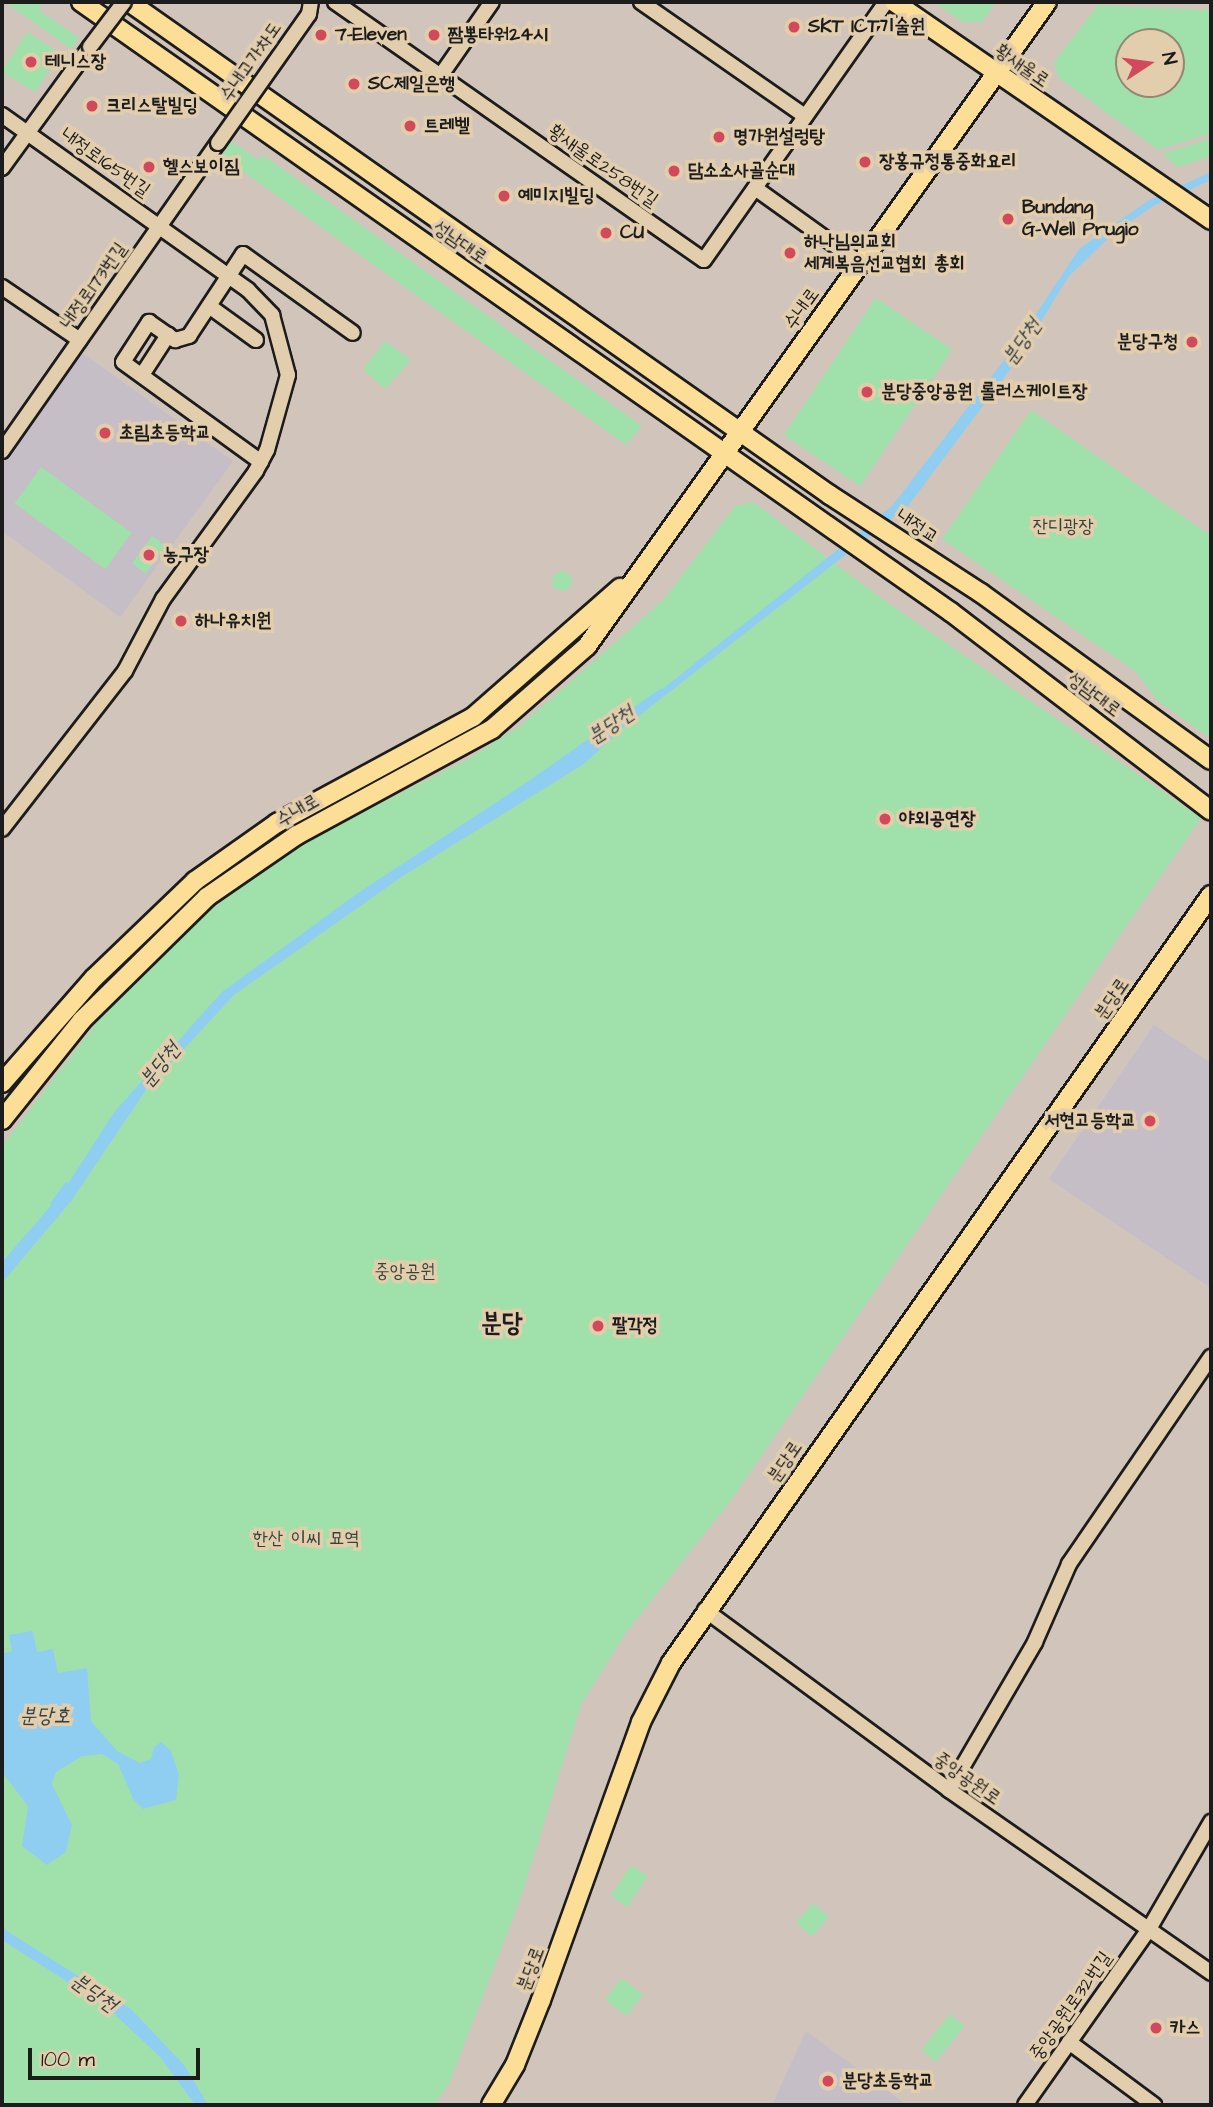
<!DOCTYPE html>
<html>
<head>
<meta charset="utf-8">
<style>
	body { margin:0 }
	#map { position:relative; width:1213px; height:2107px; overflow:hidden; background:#d1c4bb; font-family:"Architects Daughter","Poor Story",sans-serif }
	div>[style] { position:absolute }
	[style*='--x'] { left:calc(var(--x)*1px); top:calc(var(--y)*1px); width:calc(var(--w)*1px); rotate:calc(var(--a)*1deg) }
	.built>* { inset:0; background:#c5bec6 }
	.green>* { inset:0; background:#a0e1ab; transform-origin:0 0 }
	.round { border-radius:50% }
	.water>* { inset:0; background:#8fcef0 }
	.stream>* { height:3.5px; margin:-1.75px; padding:0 1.75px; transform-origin:1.75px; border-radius:1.75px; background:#8fcef0 }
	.roads { filter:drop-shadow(2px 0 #1c1c1c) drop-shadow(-2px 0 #1c1c1c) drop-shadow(0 2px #1c1c1c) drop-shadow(0 -2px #1c1c1c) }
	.minor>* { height:14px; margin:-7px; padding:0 7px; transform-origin:7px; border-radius:7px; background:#e2cdac }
	.major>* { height:18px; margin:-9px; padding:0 9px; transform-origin:9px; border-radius:9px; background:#fdde96 }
	.bridges { filter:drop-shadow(2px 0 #1c1c1c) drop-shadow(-2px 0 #1c1c1c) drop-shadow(0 2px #1c1c1c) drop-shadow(0 -2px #1c1c1c) }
	.minor-bridge>* { height:14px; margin:-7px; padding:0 7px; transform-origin:7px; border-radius:7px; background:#e2cdac }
	.dots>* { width:19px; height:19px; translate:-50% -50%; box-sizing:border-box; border:4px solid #e2cdac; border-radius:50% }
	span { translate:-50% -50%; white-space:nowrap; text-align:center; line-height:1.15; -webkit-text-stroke:7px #e2cdac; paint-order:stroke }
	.poi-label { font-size:19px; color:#1c1c1c; font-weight:700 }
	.left { translate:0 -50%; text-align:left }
	.right { translate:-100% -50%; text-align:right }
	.street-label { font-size:19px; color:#1c1c1c }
	.park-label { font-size:19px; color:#364339 }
	.water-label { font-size:21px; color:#334046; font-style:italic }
	.district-label { font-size:26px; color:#1c1c1c; font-weight:700 }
	.frame { position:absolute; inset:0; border:4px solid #1c1c1c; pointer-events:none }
	.north { position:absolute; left:1115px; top:28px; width:70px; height:70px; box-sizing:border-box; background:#e2cdac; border:2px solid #938672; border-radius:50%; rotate:77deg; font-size:19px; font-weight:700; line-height:28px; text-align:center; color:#1c1c1c }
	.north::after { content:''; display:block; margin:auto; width:24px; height:32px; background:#d1495b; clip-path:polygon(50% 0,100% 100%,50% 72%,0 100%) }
	.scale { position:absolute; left:28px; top:2048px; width:172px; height:32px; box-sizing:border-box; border:4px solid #1c1c1c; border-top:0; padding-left:9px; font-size:21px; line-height:24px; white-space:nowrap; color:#1c1c1c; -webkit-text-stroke:5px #e2cdac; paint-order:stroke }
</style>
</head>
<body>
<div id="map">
	<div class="built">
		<i style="clip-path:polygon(81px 352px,233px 461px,120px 617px,2px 531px,2px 463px)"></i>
		<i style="clip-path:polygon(1154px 1025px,1211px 1063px,1211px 1288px,1049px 1179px)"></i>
		<i style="clip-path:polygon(806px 2031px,907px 2105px,772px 2105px)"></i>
	</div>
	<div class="green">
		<i style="clip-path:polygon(5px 2px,43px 2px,39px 10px,79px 38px,71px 49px)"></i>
		<i style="clip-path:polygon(934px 2px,996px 2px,982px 22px,963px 22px)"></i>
		<i style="clip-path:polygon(evenodd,1098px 5px,1211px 10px,1211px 133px,1158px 150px,1058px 77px,1054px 62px,1098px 5px,1129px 42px,1171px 42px,1171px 84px,1129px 84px,1129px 42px)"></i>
		<i style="left:27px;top:32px;width:39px;height:47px;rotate:32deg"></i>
		<i style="clip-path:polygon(1211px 138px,1211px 156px,1178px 167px,1162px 154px)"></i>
		<i style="clip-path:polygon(231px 141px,259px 160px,263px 155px,642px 426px,626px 445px,221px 156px)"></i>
		<i style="left:876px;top:298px;width:92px;height:165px;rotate:34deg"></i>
		<i style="clip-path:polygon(385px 341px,411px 360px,385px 389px,363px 369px)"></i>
		<i style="clip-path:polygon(1031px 410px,1211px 536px,1211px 739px,1157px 700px,1135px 671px,942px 539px)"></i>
		<i style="left:41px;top:467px;width:112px;height:45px;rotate:36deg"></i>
		<i style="clip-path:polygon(753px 502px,888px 603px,1201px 818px,731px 1500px,625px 1634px,581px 1705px,520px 1900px,449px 2084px,434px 2105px,2px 2105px,2px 1146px,115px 999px,212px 909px,289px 850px,468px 759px,520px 726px,664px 599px,735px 506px)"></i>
		<i style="left:152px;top:536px;width:17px;height:34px;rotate:36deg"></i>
		<i class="round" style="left:552px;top:571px;width:20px;height:20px"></i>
		<i style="left:631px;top:1865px;width:20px;height:37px;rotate:33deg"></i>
		<i style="left:813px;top:1903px;width:21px;height:26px;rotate:41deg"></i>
		<i style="left:622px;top:1978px;width:27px;height:27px;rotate:39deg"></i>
		<i style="left:950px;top:2014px;width:19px;height:46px;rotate:39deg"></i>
	</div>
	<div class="water">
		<i style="clip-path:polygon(1211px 172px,1211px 180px,1155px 205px,1116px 231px,1069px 276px,1018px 359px,908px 506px,626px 726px,584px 764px,403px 876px,234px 995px,146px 1090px,72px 1200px,2px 1283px,2px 1262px,62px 1193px,115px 1111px,222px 992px,358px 893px,635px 711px,892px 506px,1012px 350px,1079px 249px,1149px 200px)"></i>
		<i style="clip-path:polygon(33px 1631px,37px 1652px,53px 1649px,58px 1673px,87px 1668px,91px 1721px,117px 1751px,140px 1763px,151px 1759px,154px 1747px,161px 1742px,171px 1751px,179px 1775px,176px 1800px,143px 1809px,133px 1799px,118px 1764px,102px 1754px,82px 1756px,56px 1772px,52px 1784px,72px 1825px,66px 1852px,47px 1865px,22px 1846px,28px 1806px,2px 1772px,2px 1654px,12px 1651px,9px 1635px)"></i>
		<i style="clip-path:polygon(2px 1928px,131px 2009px,185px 2066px,208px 2105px,195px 2105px,161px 2058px,107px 2007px,2px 1940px)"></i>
	</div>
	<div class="stream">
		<i style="--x:538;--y:777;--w:150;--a:-35"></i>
		<i style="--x:52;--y:1204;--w:24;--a:-54"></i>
	</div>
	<div class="roads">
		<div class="minor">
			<i style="--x:335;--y:2;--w:450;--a:35"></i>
			<i style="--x:704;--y:260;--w:316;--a:-54.8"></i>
			<i style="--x:641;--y:2;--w:200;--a:34.8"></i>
			<i style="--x:441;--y:75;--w:89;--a:-55.1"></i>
			<i style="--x:2;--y:115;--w:302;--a:35.4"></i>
			<i style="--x:248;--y:290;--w:35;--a:46"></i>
			<i style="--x:272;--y:315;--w:62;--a:75.1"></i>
			<i style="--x:288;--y:375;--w:78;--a:105.6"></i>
			<i style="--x:267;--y:450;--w:24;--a:118"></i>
			<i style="--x:256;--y:471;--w:158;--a:126"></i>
			<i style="--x:163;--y:599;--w:81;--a:117.8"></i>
			<i style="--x:125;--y:671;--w:200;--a:127.9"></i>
			<i style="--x:2;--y:168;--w:150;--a:-54"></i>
			<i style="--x:755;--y:188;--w:130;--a:35.6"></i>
			<i style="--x:2;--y:287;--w:94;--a:34.2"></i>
			<i style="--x:209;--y:306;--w:58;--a:35.9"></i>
			<i style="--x:142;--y:375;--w:48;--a:-57"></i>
			<i style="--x:2;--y:451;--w:376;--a:-55"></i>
			<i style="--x:261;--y:462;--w:170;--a:-144.1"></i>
			<i style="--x:123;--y:362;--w:48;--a:-57"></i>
			<i style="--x:149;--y:322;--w:32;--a:35"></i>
			<i style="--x:175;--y:340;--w:15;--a:-16"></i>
			<i style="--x:189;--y:336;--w:98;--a:-56.6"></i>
			<i style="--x:243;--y:254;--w:135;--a:35.7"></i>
			<i style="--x:705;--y:1610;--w:303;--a:36.4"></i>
			<i style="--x:949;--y:1790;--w:320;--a:34.9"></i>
			<i style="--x:949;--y:1790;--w:171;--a:-59.8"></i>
			<i style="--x:1035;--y:1642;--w:85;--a:-66.4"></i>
			<i style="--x:1069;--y:1564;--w:251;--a:-55.6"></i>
			<i style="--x:1069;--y:2042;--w:106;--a:36.5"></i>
			<i style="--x:1025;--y:2105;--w:215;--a:-54.8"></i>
			<i style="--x:1149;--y:1929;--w:124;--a:-59.9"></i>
		</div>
		<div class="major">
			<i style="--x:81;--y:2;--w:1063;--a:35.04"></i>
			<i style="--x:951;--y:612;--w:327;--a:37.4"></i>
			<i style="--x:129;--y:2;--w:857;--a:35.12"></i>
			<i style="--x:830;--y:495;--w:180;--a:33"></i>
			<i style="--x:981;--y:593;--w:284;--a:36"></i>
			<i style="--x:894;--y:2;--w:385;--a:34.5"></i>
			<i style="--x:2;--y:1083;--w:140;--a:-48.8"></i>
			<i style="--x:94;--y:978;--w:140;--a:-43.8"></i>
			<i style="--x:195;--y:881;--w:100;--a:-35.3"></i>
			<i style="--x:277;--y:823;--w:223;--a:-28.4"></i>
			<i style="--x:473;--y:717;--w:196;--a:-41.3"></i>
			<i style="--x:2;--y:1120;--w:128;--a:-51.3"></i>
			<i style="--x:82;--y:1020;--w:175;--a:-44.5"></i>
			<i style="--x:207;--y:897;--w:109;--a:-34.6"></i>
			<i style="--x:297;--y:835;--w:222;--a:-28.5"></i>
			<i style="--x:492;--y:729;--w:126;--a:-41.1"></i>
			<i style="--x:587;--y:646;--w:791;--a:-54.46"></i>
			<i style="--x:491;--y:2105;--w:47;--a:-59"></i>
			<i style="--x:515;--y:2065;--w:70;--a:-68.2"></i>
			<i style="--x:541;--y:2000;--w:295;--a:-70.2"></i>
			<i style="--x:641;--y:1722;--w:66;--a:-63"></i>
			<i style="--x:671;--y:1663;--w:939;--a:-54.89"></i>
		</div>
	</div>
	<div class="bridges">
		<div class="minor-bridge">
			<i style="--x:90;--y:47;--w:56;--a:-52.9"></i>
			<i style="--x:218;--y:143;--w:158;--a:-54.8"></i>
			<i style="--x:309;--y:14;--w:12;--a:-81"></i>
		</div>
	</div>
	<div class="dots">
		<i style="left:794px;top:27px;background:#d1495b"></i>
		<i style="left:321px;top:35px;background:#d1495b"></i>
		<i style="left:434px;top:35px;background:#d1495b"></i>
		<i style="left:31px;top:62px;background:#d1495b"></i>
		<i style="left:354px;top:84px;background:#d1495b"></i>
		<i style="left:92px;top:106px;background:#d1495b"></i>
		<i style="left:410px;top:126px;background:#d1495b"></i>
		<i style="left:719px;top:137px;background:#d1495b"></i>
		<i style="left:865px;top:162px;background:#d1495b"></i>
		<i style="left:149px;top:167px;background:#d1495b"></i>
		<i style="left:674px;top:171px;background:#d1495b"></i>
		<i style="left:504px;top:196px;background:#d1495b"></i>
		<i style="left:1008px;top:219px;background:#d1495b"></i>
		<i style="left:606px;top:233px;background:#d1495b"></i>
		<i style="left:790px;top:253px;background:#d1495b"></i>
		<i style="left:1192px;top:342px;background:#d1495b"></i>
		<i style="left:867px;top:392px;background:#d1495b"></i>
		<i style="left:105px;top:433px;background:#d1495b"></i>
		<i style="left:149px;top:555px;background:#d1495b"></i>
		<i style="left:181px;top:621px;background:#d1495b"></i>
		<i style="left:885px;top:819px;background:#d1495b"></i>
		<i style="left:1150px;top:1121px;background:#d1495b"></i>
		<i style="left:598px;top:1326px;background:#d1495b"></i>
		<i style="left:1156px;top:2028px;background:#d1495b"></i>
		<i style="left:828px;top:2081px;background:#d1495b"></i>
	</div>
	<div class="poi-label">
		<span class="left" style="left:808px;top:27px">SKT ICT기술원</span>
		<span class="left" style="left:335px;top:35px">7-Eleven</span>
		<span class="left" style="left:448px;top:35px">짬뽕타워24시</span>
		<span class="left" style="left:45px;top:62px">테니스장</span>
		<span class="left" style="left:368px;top:84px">SC제일은행</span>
		<span class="left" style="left:106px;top:106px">크리스탈빌딩</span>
		<span class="left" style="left:424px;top:126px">트레벨</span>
		<span class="left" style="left:733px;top:137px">명가원설렁탕</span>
		<span class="left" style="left:879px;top:162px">장홍규정통중화요리</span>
		<span class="left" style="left:163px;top:167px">헬스보이짐</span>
		<span class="left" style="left:688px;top:171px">담소소사골순대</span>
		<span class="left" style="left:518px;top:196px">예미지빌딩</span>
		<span class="left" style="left:1022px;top:219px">Bundang<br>G-Well Prugio</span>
		<span class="left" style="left:620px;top:233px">CU</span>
		<span class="left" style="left:804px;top:253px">하나님의교회<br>세계복음선교협회 총회</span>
		<span class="right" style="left:1178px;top:342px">분당구청</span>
		<span class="left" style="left:881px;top:392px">분당중앙공원 롤러스케이트장</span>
		<span class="left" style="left:119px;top:433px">초림초등학교</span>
		<span class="left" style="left:163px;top:555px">농구장</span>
		<span class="left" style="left:195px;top:621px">하나유치원</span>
		<span class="left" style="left:899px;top:819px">야외공연장</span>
		<span class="right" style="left:1136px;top:1121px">서현고등학교</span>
		<span class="left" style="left:612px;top:1326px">팔각정</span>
		<span class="left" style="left:1170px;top:2028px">카스</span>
		<span class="left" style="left:842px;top:2081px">분당초등학교</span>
	</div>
	<div class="street-label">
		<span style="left:251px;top:62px;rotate:-55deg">수내고가차도</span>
		<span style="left:1022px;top:66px;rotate:35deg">황새울로</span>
		<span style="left:105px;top:163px;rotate:35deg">내정로165번길</span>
		<span style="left:603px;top:166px;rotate:35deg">황새울로258번길</span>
		<span style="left:460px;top:243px;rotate:35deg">성남대로</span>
		<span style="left:94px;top:286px;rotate:-55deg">내정로173번길</span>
		<span style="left:802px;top:309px;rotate:-54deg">수내로</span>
		<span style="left:917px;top:527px;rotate:33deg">내정교</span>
		<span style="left:1094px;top:695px;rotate:37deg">성남대로</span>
		<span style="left:298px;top:811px;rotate:-30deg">수내로</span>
		<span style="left:1112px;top:999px;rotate:-55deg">분당로</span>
		<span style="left:785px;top:1462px;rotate:-55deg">분당로</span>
		<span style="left:967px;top:1779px;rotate:35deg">중앙공원로</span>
		<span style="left:531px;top:1969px;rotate:-69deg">분당로</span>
		<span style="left:1071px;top:2006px;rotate:-55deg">중앙공원로32번길</span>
	</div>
	<div class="park-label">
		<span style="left:1063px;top:527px">잔디광장</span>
		<span style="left:405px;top:1272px">중앙공원</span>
		<span style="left:306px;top:1539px">한산 이씨 묘역</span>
	</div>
	<div class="water-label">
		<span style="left:1022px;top:342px;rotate:-55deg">분당천</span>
		<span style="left:611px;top:725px;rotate:-34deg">분당천</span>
		<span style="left:160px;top:1065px;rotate:-51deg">분당천</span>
		<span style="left:45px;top:1716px">분당호</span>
		<span style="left:94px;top:1993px;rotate:35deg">분당천</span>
	</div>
	<div class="district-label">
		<span style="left:502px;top:1324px">분당</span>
	</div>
	<div class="frame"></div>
	<div class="north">N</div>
	<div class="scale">100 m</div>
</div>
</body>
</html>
